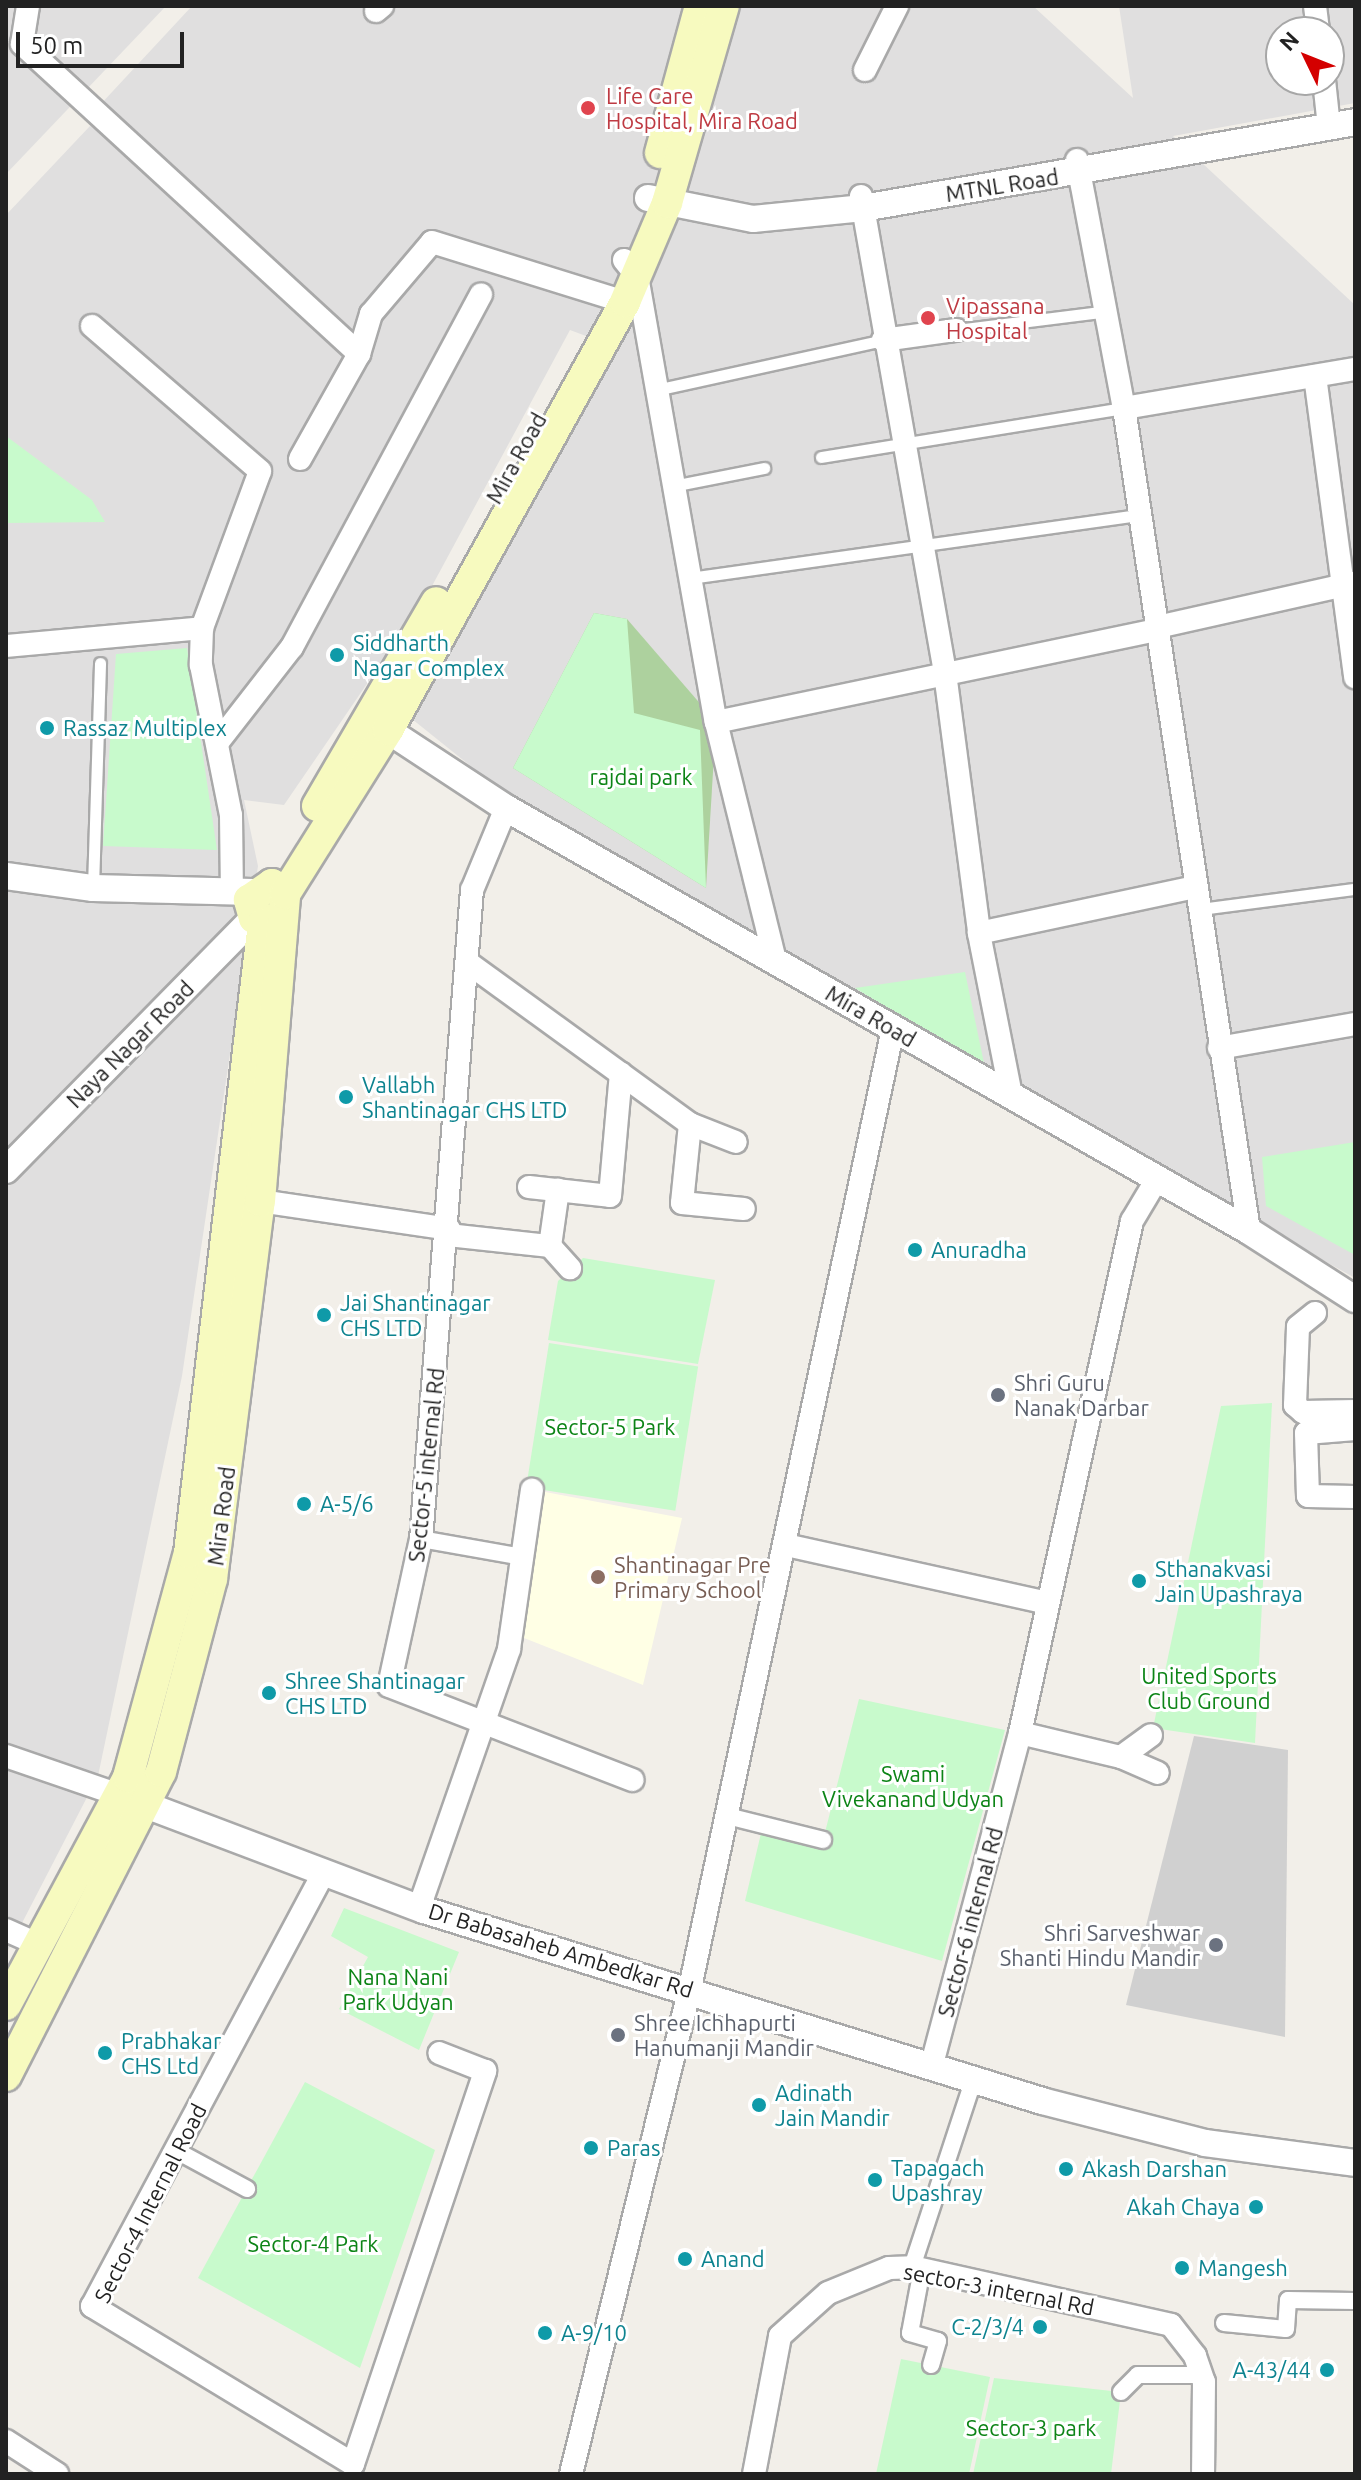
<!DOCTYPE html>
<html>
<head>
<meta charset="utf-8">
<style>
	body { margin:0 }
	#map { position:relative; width:1361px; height:2480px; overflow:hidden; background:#f2efe9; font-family:Ubuntu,sans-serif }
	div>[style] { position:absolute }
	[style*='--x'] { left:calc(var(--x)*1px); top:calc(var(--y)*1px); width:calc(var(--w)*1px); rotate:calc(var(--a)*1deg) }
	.residential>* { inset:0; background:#e0dfdf }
	.education>* { inset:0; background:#ffffe5 }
	.religious>* { inset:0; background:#d0d0d0 }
	.forest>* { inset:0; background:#add19e }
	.park>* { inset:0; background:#c8facc; transform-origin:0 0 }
	.roads { filter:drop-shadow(2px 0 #a9a9a9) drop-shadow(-2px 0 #a9a9a9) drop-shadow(0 2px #a9a9a9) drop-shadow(0 -2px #a9a9a9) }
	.service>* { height:11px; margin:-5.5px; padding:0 5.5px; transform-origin:5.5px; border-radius:5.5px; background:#fff }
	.pedestrian>* { height:16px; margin:-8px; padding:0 8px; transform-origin:8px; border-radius:8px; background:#fff }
	.minor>* { height:22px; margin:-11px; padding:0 11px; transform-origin:11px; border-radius:11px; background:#fff }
	.tertiary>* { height:26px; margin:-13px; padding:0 13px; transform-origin:13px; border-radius:13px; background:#fff }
	.secondary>* { height:30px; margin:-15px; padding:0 15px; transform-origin:15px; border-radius:15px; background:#f7fabf }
	.dots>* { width:22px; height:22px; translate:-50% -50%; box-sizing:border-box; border:4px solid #fff; border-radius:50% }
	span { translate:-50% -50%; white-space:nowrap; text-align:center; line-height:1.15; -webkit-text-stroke:6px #fff; paint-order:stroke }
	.health-label { font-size:22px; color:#be3a42 }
	.left { translate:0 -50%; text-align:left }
	.street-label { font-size:22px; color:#222 }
	.culture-label { font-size:22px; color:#0d838f }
	.right { translate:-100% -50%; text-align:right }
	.park-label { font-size:22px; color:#0c8416 }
	.worship-label { font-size:22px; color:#5b616d }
	.education-label { font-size:22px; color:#785e54 }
	.frame { position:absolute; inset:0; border:8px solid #222; pointer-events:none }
	.north { position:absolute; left:1265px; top:16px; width:80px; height:80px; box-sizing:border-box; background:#fff; border:2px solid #a7a7a7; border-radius:50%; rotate:313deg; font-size:22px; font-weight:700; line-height:32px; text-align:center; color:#222 }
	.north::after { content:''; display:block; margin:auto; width:28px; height:36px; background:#d40000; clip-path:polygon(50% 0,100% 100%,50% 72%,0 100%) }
	.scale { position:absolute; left:16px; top:32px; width:168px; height:36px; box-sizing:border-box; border:4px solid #222; border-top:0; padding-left:10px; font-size:24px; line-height:28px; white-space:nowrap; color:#222; -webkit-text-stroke:6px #fff; paint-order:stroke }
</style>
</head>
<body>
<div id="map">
	<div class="residential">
		<i style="clip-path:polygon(6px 6px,166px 6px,6px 174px)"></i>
		<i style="clip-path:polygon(evenodd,192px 6px,1033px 6px,1133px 98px,1119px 6px,1355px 6px,1355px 103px,1173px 136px,1355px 305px,1355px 1278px,755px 943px,488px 780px,412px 719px,610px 345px,570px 330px,425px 599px,284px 805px,244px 800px,258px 866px,182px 1376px,98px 1776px,6px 1954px,6px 215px,90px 126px,146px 149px,99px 106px,192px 6px,1281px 32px,1329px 32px,1329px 80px,1281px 80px,1281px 32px)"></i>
	</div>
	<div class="education">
		<i style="clip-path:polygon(540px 1491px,682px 1518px,643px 1685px,519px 1636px)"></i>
	</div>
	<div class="religious">
		<i style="clip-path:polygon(1194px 1736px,1288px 1750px,1285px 2037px,1126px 2005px)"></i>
	</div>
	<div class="forest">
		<i style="clip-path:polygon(594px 613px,627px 619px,716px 722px,706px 888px,513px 768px)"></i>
	</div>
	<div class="park">
		<i style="clip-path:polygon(6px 436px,92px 500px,105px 522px,6px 523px)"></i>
		<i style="clip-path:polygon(594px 613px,627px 619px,634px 713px,700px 730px,706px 888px,513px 768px)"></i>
		<i style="clip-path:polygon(187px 648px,217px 850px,103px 846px,116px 654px)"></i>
		<i style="clip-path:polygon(965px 972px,985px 1068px,855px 988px)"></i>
		<i style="clip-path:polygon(1355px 1142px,1355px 1255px,1266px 1206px,1262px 1157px)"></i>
		<i style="clip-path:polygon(583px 1258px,715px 1280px,698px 1364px,548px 1340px,558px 1281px)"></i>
		<i style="left:549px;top:1343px;width:151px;height:146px;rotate:9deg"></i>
		<i style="clip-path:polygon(1272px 1403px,1255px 1743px,1153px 1728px,1221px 1406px)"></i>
		<i style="clip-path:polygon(859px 1699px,1005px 1730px,942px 1961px,745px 1901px,762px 1829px,822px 1844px)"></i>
		<i style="clip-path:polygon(344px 1908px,459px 1952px,419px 2050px,339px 2009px,368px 1957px,331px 1936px)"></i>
		<i style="clip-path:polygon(305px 2082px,435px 2150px,360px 2368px,198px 2278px)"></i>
		<i style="clip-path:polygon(901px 2359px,990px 2377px,969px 2474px,876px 2474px)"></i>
		<i style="clip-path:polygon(994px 2378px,1121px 2392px,1111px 2474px,973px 2474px)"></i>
	</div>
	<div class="roads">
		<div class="service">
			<i style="--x:956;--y:330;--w:146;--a:-7.1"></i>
			<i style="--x:656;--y:390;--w:232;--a:-12.4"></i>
			<i style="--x:821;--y:457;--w:307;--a:-9.2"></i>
			<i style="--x:672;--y:486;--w:94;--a:-11.1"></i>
			<i style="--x:690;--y:578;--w:454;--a:-8"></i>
			<i style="--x:93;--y:887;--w:224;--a:-88.2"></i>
			<i style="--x:1200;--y:909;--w:155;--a:-7.4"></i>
		</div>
		<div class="pedestrian">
			<i style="--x:421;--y:1539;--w:103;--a:10.1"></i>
			<i style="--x:727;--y:1816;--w:99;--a:14"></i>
			<i style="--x:175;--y:2150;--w:82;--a:28.4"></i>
			<i style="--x:912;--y:2267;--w:199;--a:-71.8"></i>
			<i style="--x:922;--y:2269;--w:65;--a:100.6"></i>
			<i style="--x:910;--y:2333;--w:29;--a:16"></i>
			<i style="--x:938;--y:2341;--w:25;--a:106"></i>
			<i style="--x:1224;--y:2323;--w:62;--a:5.5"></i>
			<i style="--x:1286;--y:2329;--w:29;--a:-86"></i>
			<i style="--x:1288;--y:2300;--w:67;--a:0.9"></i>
			<i style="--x:1121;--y:2392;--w:24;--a:-45"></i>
			<i style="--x:1138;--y:2375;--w:63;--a:0"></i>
		</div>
		<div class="minor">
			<i style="--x:28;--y:6;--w:38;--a:99"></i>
			<i style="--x:22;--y:44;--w:458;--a:42.6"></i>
			<i style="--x:1315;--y:6;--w:26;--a:83"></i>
			<i style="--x:376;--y:11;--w:8;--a:-40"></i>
			<i style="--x:865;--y:70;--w:72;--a:-63.4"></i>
			<i style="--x:1324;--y:80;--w:47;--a:83.9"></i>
			<i style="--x:1077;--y:160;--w:252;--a:79.3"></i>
			<i style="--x:1124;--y:408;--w:832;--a:81.36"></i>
			<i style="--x:861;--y:196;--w:484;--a:80"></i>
			<i style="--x:945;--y:673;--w:262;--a:82.5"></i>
			<i style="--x:624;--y:260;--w:21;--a:51"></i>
			<i style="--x:637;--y:276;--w:453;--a:80"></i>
			<i style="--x:716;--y:722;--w:450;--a:-11.8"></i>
			<i style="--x:883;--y:340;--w:74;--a:-7.8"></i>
			<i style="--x:1315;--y:376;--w:304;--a:82.4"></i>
			<i style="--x:1124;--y:408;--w:234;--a:-9.6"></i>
			<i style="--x:300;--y:459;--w:120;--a:-60.7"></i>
			<i style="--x:359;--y:354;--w:42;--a:-73.3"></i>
			<i style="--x:371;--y:314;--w:94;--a:-49.7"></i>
			<i style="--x:432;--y:242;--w:202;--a:17.3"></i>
			<i style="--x:1157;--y:627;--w:202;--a:-12.6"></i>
			<i style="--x:202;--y:628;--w:37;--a:92"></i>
			<i style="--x:201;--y:665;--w:153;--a:78.7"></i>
			<i style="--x:231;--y:815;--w:77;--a:89.3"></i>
			<i style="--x:6;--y:646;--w:197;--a:-5.2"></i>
			<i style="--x:202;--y:628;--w:167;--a:-69.7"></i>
			<i style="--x:260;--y:471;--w:222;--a:-139.2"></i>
			<i style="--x:716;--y:722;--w:246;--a:76.1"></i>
			<i style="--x:218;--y:742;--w:120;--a:-52.1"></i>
			<i style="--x:292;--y:647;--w:400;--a:-61.8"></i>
			<i style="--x:506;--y:808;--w:89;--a:112.5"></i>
			<i style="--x:472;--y:890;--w:651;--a:94.49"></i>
			<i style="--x:421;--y:1539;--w:150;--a:102.3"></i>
			<i style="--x:389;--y:1686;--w:261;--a:21.1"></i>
			<i style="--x:467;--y:962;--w:276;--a:36"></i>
			<i style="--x:690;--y:1124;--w:49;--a:21.4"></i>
			<i style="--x:1219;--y:1048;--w:138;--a:-10"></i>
			<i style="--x:1011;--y:1095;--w:165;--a:-101.2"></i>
			<i style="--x:979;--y:933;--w:222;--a:-12"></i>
			<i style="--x:690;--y:1124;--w:79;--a:95.8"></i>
			<i style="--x:682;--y:1203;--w:62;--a:5.5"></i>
			<i style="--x:529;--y:1187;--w:81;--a:6.3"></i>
			<i style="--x:610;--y:1196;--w:123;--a:-84.9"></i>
			<i style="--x:260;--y:1201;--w:191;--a:8.4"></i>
			<i style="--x:448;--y:1235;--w:103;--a:6.2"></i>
			<i style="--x:550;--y:1246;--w:30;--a:48"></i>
			<i style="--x:550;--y:1246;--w:57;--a:-81.9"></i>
			<i style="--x:1315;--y:1313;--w:22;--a:141"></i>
			<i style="--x:1298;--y:1327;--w:78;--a:92.2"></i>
			<i style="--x:1295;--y:1405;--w:11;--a:41"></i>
			<i style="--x:1303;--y:1412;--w:52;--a:-1.1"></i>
			<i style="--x:1355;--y:1429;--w:49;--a:175.3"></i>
			<i style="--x:1306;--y:1433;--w:63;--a:88.2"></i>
			<i style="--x:1308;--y:1496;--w:47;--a:1.2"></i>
			<i style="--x:786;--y:1545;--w:263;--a:12.5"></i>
			<i style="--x:1020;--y:1733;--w:104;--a:13.4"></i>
			<i style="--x:1121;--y:1757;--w:37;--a:-36"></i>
			<i style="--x:6;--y:1756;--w:120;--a:19"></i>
			<i style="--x:1121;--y:1757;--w:40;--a:23.4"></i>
			<i style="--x:323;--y:1874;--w:490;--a:118.1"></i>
			<i style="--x:92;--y:2306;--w:305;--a:31.2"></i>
			<i style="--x:353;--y:2464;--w:415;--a:-71.4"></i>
			<i style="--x:485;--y:2071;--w:49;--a:-158.6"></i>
			<i style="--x:419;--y:1908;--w:274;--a:-70.8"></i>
			<i style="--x:509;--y:1649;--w:161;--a:-81.8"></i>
			<i style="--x:6;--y:1930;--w:35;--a:24"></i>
			<i style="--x:932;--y:2064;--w:342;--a:-75.1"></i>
			<i style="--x:1020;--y:1733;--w:524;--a:-77.66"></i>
			<i style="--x:1132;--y:1221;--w:49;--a:-59.2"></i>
			<i style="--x:6;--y:2441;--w:61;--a:32.9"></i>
			<i style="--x:571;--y:2474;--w:500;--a:-76.24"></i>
			<i style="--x:690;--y:1988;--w:980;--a:-78.05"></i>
			<i style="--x:754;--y:2474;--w:140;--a:-79.3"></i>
			<i style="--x:780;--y:2336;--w:64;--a:-41.9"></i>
			<i style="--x:828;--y:2293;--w:66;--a:-22.3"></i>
			<i style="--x:889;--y:2268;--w:23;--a:-2"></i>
			<i style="--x:912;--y:2267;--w:265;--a:12.6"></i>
			<i style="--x:1171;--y:2325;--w:39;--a:52"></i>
			<i style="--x:1195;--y:2356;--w:28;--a:71"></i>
			<i style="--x:1204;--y:2382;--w:92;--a:90.6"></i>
		</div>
		<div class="tertiary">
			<i style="--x:648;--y:198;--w:107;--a:11.3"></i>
			<i style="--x:753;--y:219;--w:111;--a:-5.7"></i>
			<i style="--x:863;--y:208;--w:499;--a:-9.9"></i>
			<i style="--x:372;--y:720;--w:160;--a:33.3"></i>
			<i style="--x:506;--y:808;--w:855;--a:29.65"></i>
			<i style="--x:1249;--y:1231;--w:126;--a:32.7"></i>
			<i style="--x:6;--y:876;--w:88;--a:7.9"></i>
			<i style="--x:93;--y:888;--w:160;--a:1.4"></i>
			<i style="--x:6;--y:1170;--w:354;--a:-45.5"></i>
			<i style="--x:127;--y:1798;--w:317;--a:20.7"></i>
			<i style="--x:424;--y:1910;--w:647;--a:17.17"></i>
			<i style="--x:1042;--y:2101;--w:168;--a:14.4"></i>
			<i style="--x:1205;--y:2143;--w:151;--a:7.6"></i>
		</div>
		<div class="secondary">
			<i style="--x:660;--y:153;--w:152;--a:-74.8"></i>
			<i style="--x:317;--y:806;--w:236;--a:-59.7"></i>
			<i style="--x:280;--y:920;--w:26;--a:-176"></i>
			<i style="--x:254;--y:918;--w:19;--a:-106"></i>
			<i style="--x:249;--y:900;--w:28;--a:-35"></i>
			<i style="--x:272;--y:884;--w:16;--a:38"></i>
			<i style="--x:6;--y:2005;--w:259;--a:-61.8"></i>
			<i style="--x:128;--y:1777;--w:232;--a:-74.8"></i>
			<i style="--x:189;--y:1553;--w:634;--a:-83.3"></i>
			<i style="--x:6;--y:2076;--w:341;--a:-63"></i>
			<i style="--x:161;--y:1772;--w:200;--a:-75.2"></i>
			<i style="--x:212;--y:1579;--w:381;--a:-82.8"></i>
			<i style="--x:260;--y:1201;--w:308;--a:-85.3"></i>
			<i style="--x:285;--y:894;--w:194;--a:-57.9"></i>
			<i style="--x:388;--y:730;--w:489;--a:-61"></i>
			<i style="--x:625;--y:302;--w:108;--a:-67"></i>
			<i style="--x:667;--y:203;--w:205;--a:-73.9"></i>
		</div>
	</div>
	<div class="dots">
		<i style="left:588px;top:108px;background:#e0444e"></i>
		<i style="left:928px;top:318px;background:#e0444e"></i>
		<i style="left:337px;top:655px;background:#0f9aa8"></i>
		<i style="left:47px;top:728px;background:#0f9aa8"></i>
		<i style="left:346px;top:1097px;background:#0f9aa8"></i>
		<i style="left:915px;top:1250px;background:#0f9aa8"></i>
		<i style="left:324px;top:1315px;background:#0f9aa8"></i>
		<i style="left:998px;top:1395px;background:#6b7280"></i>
		<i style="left:304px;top:1504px;background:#0f9aa8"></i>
		<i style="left:598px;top:1577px;background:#8d6e63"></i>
		<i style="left:1139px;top:1581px;background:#0f9aa8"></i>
		<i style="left:269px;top:1693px;background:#0f9aa8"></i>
		<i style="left:1216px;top:1945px;background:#6b7280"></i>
		<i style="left:618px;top:2035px;background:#6b7280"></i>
		<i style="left:105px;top:2053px;background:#0f9aa8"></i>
		<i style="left:759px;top:2105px;background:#0f9aa8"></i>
		<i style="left:591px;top:2148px;background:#0f9aa8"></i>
		<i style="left:1066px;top:2169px;background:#0f9aa8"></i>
		<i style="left:875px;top:2180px;background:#0f9aa8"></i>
		<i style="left:1256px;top:2207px;background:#0f9aa8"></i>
		<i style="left:685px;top:2259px;background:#0f9aa8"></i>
		<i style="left:1182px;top:2268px;background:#0f9aa8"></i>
		<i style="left:1040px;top:2327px;background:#0f9aa8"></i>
		<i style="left:545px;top:2333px;background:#0f9aa8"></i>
		<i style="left:1327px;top:2370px;background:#0f9aa8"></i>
	</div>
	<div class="health-label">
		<span class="left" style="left:606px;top:108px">Life Care<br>Hospital, Mira Road</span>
		<span class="left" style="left:946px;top:318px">Vipassana<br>Hospital</span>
	</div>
	<div class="street-label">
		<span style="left:1002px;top:185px;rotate:-9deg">MTNL Road</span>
		<span style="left:516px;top:458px;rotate:-61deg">Mira Road</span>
		<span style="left:871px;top:1016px;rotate:30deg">Mira Road</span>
		<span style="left:130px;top:1044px;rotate:-45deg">Naya Nagar Road</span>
		<span style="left:426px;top:1465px;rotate:-84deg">Sector-5 internal Rd</span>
		<span style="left:221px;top:1516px;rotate:-83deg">Mira Road</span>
		<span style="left:970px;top:1922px;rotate:-75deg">Sector-6 internal Rd</span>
		<span style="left:561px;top:1950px;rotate:17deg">Dr Babasaheb Ambedkar Rd</span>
		<span style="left:150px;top:2203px;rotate:-63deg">Sector-4 Internal Road</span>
		<span style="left:999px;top:2289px;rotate:11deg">sector-3 internal Rd</span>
	</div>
	<div class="culture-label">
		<span class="left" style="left:353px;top:655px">Siddharth<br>Nagar Complex</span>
		<span class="left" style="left:63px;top:728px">Rassaz Multiplex</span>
		<span class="left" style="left:362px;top:1097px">Vallabh<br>Shantinagar CHS LTD</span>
		<span class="left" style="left:931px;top:1250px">Anuradha</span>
		<span class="left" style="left:340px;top:1315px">Jai Shantinagar<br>CHS LTD</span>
		<span class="left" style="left:320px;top:1504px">A-5/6</span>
		<span class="left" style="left:1155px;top:1581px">Sthanakvasi<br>Jain Upashraya</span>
		<span class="left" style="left:285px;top:1693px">Shree Shantinagar<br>CHS LTD</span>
		<span class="left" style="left:121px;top:2053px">Prabhakar<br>CHS Ltd</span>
		<span class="left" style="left:775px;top:2105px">Adinath<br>Jain Mandir</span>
		<span class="left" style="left:607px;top:2148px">Paras</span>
		<span class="left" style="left:891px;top:2180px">Tapagach<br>Upashray</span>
		<span class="left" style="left:1082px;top:2169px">Akash Darshan</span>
		<span class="right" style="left:1240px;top:2207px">Akah Chaya</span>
		<span class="left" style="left:701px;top:2259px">Anand</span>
		<span class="left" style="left:1198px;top:2268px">Mangesh</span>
		<span class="right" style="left:1024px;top:2327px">C-2/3/4</span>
		<span class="left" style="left:561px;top:2333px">A-9/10</span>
		<span class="right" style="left:1311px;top:2370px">A-43/44</span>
	</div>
	<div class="park-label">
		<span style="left:641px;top:777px">rajdai park</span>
		<span style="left:610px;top:1427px">Sector-5 Park</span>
		<span style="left:1209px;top:1688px">United Sports<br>Club Ground</span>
		<span style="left:913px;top:1786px">Swami<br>Vivekanand Udyan</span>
		<span style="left:398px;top:1989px">Nana Nani<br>Park Udyan</span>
		<span style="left:313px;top:2244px">Sector-4 Park</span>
		<span style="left:1031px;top:2428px">Sector-3 park</span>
	</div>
	<div class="worship-label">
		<span class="left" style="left:1014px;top:1395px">Shri Guru<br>Nanak Darbar</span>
		<span class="right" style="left:1200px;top:1945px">Shri Sarveshwar<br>Shanti Hindu Mandir</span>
		<span class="left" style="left:634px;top:2035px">Shree Ichhapurti<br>Hanumanji Mandir</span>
	</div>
	<div class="education-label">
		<span class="left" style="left:614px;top:1577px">Shantinagar Pre<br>Primary School</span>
	</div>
	<div class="frame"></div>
	<div class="north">N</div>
	<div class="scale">50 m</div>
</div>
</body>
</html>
